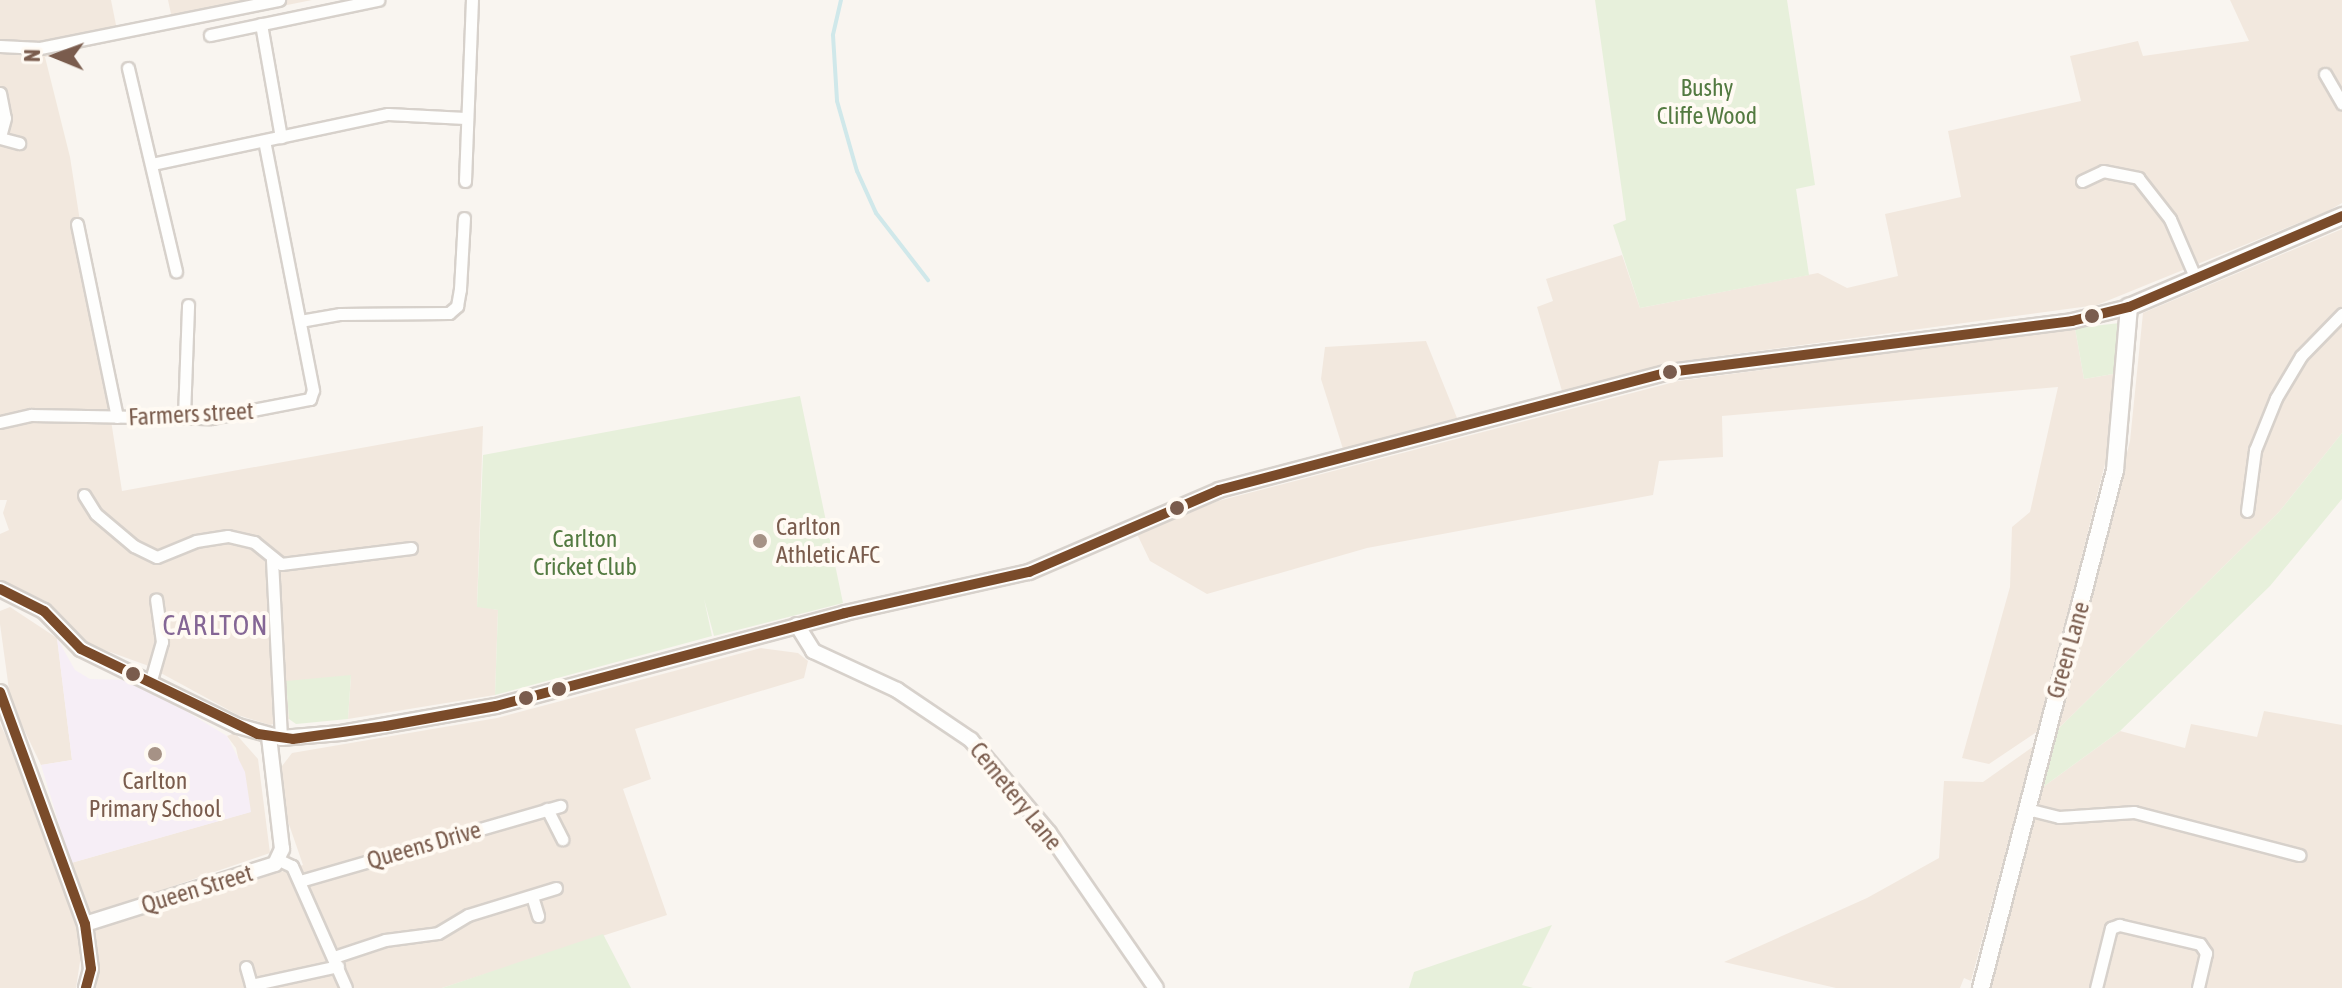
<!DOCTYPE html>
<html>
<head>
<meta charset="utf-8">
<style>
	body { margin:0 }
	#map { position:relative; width:2342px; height:988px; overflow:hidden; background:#f9f5f0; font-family:"Asap Condensed",sans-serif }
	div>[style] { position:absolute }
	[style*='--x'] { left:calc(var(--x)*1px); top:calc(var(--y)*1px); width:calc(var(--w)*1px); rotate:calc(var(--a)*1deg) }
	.residential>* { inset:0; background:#f2e8de }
	.education>* { inset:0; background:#f6eef6 }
	.green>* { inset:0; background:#e7f0db }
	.stream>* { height:4px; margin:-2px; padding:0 2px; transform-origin:2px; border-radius:2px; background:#d0e8ea }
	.roads { filter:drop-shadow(2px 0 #d7d1cb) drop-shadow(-2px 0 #d7d1cb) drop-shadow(0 2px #d7d1cb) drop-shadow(0 -2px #d7d1cb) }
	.minor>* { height:11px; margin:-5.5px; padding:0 5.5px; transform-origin:5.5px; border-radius:5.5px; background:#fefefd }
	.tertiary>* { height:14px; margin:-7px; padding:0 7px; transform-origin:7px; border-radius:7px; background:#fefefd }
	.secondary>* { height:16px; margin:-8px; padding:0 8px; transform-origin:8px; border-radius:8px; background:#fefefd }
	.bus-1>* { height:10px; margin:-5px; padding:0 5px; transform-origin:5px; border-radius:5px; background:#7a4b2a }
	.dots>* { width:22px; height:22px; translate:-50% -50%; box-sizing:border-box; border:4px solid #fffaf3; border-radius:50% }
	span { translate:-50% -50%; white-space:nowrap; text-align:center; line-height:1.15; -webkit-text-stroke:8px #fffaf3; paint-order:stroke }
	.park-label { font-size:24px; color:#537a41 }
	.street-label { font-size:24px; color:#7a5c4d }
	.poi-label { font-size:24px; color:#7a5c4d }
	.left { translate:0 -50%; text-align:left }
	.quarter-label { font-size:28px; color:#846695; letter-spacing:2px }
	.north { position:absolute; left:16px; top:16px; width:80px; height:80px; -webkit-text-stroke:6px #fffaf3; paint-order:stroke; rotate:271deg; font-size:22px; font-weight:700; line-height:32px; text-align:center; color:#7a5c4d }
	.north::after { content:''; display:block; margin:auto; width:28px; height:36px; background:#7a5c4d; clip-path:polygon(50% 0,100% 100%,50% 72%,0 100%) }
</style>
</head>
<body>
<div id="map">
	<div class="residential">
		<i style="clip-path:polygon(0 0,111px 0,119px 40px,45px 57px,70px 157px,122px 491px,483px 426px,477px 606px,498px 610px,495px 695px,348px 719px,351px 676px,286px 682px,289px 719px,270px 725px,238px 715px,146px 665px,91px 645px,45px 601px,0 580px,0 534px,9px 530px,3px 513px,7px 500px,0 500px)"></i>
		<i style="clip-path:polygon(168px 0,312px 0,174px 28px)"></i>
		<i style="clip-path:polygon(2230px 0,2342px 0,2342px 203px,2328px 211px,2097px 305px,1676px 362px,1562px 391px,1537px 307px,1553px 301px,1546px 279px,1622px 255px,1640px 308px,1818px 273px,1847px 288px,1898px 276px,1885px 214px,1961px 197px,1948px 131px,2081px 101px,2070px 56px,2138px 41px,2143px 56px,2249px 41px)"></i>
		<i style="clip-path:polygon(2342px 229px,2342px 433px,2279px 512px,2057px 730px,2130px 441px,2143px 313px)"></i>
		<i style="clip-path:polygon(2075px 328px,2084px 379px,2119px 373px,2109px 448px,2038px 731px,1989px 764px,1962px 758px,2010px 587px,2012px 527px,2030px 512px,2058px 387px,1722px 416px,1723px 457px,1659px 461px,1653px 495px,1367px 548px,1207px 594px,1150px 561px,1137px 534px,1218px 501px,1678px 381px)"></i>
		<i style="clip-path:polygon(1426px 341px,1457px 418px,1343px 449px,1321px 379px,1325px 347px)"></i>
		<i style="clip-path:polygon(10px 607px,57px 638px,72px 760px,41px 765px,19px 719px,10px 697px,0 624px,0 611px)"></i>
		<i style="clip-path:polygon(761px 648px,798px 653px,808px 661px,804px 678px,635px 729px,651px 779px,623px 789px,667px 915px,442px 988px,96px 988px,99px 960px,94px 930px,303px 865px,284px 810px,279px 770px,292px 753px,497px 718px)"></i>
		<i style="clip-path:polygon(2264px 711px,2342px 725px,2342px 988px,1991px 988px,2043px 787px,2120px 731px,2185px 748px,2191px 724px,2257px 737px)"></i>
		<i style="clip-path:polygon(0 724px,24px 773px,77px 920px,81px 955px,76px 988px,0 988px)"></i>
		<i style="clip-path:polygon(235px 733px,258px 759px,270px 853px,89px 915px,71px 863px,250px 812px,236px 748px,227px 736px)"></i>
		<i style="clip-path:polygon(2034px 746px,1971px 981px,1964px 978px,1960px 988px,1836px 988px,1724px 962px,1867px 898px,1939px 858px,1944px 781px,1983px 782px)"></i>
	</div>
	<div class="education">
		<i style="clip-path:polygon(57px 638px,75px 670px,90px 679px,127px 680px,151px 690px,227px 736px,245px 772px,251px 812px,71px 863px,41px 765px,72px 760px)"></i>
	</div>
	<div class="green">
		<i style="clip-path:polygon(1595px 0,1787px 0,1815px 185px,1796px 189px,1809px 275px,1640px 308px,1613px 225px,1626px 220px)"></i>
		<i style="clip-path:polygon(2120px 323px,2119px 373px,2084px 379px,2075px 328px)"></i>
		<i style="clip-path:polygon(800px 396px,843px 603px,714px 636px,704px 599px,712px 636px,495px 695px,498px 610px,477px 607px,483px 455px)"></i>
		<i style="clip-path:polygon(2342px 433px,2342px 499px,2270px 586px,2120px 731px,2043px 787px,2057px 730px,2279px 512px)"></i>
		<i style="clip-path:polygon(351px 675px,348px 719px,296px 724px,289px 719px,286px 681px)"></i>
		<i style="clip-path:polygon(1552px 925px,1522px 985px,1533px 988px,1409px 988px,1414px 972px)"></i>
		<i style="clip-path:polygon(603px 934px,631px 988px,442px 988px)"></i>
	</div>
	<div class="stream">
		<i style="--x:841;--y:0;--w:36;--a:103"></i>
		<i style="--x:833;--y:35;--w:66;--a:86.5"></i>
		<i style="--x:837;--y:101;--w:73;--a:74.1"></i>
		<i style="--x:857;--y:171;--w:46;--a:65.7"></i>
		<i style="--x:876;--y:213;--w:85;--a:52.2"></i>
	</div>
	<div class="roads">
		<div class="minor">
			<i style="--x:261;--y:24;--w:115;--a:80"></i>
			<i style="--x:210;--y:35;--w:172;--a:-11.8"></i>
			<i style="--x:0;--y:46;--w:40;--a:2.9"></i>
			<i style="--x:40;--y:48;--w:244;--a:-11.4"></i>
			<i style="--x:128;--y:68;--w:209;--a:76.7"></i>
			<i style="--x:2325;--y:74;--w:34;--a:60"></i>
			<i style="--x:0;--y:93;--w:25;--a:79"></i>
			<i style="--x:5;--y:118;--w:20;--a:105"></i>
			<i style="--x:0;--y:138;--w:20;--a:15"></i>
			<i style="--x:152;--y:164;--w:241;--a:-12"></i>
			<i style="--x:388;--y:114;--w:77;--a:3"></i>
			<i style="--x:465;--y:181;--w:181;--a:-87.8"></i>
			<i style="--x:2082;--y:181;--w:23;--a:-25"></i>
			<i style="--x:2103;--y:171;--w:36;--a:11"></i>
			<i style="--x:2138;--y:178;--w:52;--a:52"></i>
			<i style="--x:2170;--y:219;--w:65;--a:66.6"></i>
			<i style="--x:77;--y:224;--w:197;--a:78.3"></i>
			<i style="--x:300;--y:321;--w:41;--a:-9.9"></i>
			<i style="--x:340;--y:314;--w:109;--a:-0.5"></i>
			<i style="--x:449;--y:313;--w:11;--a:-41"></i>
			<i style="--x:457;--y:306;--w:17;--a:-80"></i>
			<i style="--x:460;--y:289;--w:71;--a:-86.8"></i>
			<i style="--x:184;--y:416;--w:111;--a:-87.9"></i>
			<i style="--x:0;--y:422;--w:32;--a:-13"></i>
			<i style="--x:31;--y:415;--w:180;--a:1"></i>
			<i style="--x:211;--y:418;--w:101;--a:-10.9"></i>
			<i style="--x:310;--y:399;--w:9;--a:-72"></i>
			<i style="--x:313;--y:390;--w:254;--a:-101.1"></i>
			<i style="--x:84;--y:495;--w:22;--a:58"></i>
			<i style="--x:96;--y:514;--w:50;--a:40.1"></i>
			<i style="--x:134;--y:546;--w:25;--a:26"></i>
			<i style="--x:157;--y:557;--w:42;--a:-22.3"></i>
			<i style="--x:196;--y:541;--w:32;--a:-9"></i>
			<i style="--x:228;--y:536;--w:27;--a:13"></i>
			<i style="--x:254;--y:542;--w:35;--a:39"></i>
			<i style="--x:281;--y:564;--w:131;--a:-7"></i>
			<i style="--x:2247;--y:511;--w:62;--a:-82.5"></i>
			<i style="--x:2255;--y:450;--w:56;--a:-68"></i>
			<i style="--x:2276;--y:398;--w:49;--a:-59.2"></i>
			<i style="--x:2301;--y:356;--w:59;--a:-45.7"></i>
			<i style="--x:272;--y:560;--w:178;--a:87.1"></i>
			<i style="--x:151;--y:680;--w:40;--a:-74"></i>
			<i style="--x:162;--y:642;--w:43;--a:-97.9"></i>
			<i style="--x:547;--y:809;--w:34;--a:63"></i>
			<i style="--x:2027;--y:809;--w:33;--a:14"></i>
			<i style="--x:2059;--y:817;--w:75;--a:-3.8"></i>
			<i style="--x:2134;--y:812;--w:171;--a:14.6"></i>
			<i style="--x:279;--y:860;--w:14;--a:25"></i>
			<i style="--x:292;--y:866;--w:133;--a:66.1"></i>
			<i style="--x:300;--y:881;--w:271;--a:-16.1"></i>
			<i style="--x:532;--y:896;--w:21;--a:73"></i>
			<i style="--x:334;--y:957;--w:54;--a:-18.4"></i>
			<i style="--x:385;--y:940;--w:53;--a:-7.5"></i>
			<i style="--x:438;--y:933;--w:35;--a:-31"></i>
			<i style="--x:468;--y:915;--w:92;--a:-17.1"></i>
			<i style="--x:246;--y:967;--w:19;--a:74"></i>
			<i style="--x:251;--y:985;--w:89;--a:-12.3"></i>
			<i style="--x:2096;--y:988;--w:62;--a:-76"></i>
			<i style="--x:2111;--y:928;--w:9;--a:-21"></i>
			<i style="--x:2119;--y:925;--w:83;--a:13.2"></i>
			<i style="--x:2200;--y:944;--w:11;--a:56"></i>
			<i style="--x:2206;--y:953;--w:36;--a:103"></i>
		</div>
		<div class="tertiary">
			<i style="--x:0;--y:589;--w:49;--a:26.6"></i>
			<i style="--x:44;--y:611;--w:53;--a:45.8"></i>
			<i style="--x:81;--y:649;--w:175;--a:26.1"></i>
			<i style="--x:238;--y:726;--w:45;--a:15.6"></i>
			<i style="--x:281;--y:738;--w:60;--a:-4.8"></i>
			<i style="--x:341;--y:733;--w:157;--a:-9.9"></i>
			<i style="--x:496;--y:706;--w:361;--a:-14.9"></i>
			<i style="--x:845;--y:613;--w:189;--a:-12.6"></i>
			<i style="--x:1029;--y:572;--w:207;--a:-23.3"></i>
			<i style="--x:1219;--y:490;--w:465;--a:-14.7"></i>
			<i style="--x:1669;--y:372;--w:406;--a:-7.2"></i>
			<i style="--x:2072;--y:321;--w:59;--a:-13.8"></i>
			<i style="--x:797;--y:625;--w:31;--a:58"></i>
			<i style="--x:813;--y:651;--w:93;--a:24.9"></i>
			<i style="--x:897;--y:690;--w:89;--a:34"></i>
			<i style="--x:971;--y:740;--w:121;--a:50"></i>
			<i style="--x:1049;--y:833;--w:188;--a:55.4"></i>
			<i style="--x:0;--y:692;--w:247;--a:69.9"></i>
			<i style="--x:85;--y:924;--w:45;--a:82.4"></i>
			<i style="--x:91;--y:969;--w:20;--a:105"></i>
			<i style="--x:85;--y:924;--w:199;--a:-17.5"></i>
			<i style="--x:275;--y:864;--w:17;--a:-65"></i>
			<i style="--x:282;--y:849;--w:113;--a:-96.6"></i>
		</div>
		<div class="secondary">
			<i style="--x:1981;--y:988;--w:535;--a:-75.5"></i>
			<i style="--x:2115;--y:470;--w:164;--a:-85.1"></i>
			<i style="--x:2129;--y:307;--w:232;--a:-23.1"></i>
		</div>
	</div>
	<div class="bus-1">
		<i style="--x:0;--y:589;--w:49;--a:26.6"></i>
		<i style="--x:44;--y:611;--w:53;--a:45.8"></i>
		<i style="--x:81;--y:649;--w:196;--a:25.7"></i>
		<i style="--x:258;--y:734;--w:35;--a:8"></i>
		<i style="--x:293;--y:739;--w:94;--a:-8"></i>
		<i style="--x:386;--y:726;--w:112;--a:-10.3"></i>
		<i style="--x:496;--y:706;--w:361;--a:-14.9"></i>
		<i style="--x:845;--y:613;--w:189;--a:-12.6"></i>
		<i style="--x:1029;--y:572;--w:207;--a:-23.3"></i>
		<i style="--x:1219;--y:490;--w:465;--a:-14.7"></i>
		<i style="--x:1669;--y:372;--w:406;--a:-7.2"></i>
		<i style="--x:2072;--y:321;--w:59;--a:-13.8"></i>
		<i style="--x:2129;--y:307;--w:232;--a:-23.1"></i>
		<i style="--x:0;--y:692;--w:247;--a:69.9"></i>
		<i style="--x:85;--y:924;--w:45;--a:82.4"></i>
		<i style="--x:91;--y:969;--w:20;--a:105"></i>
	</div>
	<div class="dots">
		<i style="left:2092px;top:316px;background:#7a5c4d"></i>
		<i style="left:1670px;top:372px;background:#7a5c4d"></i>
		<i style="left:1177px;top:508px;background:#7a5c4d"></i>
		<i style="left:760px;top:541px;background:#a69286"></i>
		<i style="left:133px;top:674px;background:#7a5c4d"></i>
		<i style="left:559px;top:689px;background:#7a5c4d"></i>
		<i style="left:526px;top:698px;background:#7a5c4d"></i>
		<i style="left:155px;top:754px;background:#a69286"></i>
	</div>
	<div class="park-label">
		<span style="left:1707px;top:102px">Bushy<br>Cliffe Wood</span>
		<span style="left:585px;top:553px">Carlton<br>Cricket Club</span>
	</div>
	<div class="street-label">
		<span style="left:191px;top:414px;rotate:-3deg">Farmers street</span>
		<span style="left:2068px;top:650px;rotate:-74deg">Green Lane</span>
		<span style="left:1016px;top:796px;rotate:51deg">Cemetery Lane</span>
		<span style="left:424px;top:845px;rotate:-16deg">Queens Drive</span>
		<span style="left:197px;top:889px;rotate:-17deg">Queen Street</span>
	</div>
	<div class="poi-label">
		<span class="left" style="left:776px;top:541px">Carlton<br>Athletic AFC</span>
		<span style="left:155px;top:795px">Carlton<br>Primary School</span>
	</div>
	<div class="quarter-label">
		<span style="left:216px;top:625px">CARLTON</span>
	</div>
	<div class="north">N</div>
</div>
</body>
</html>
